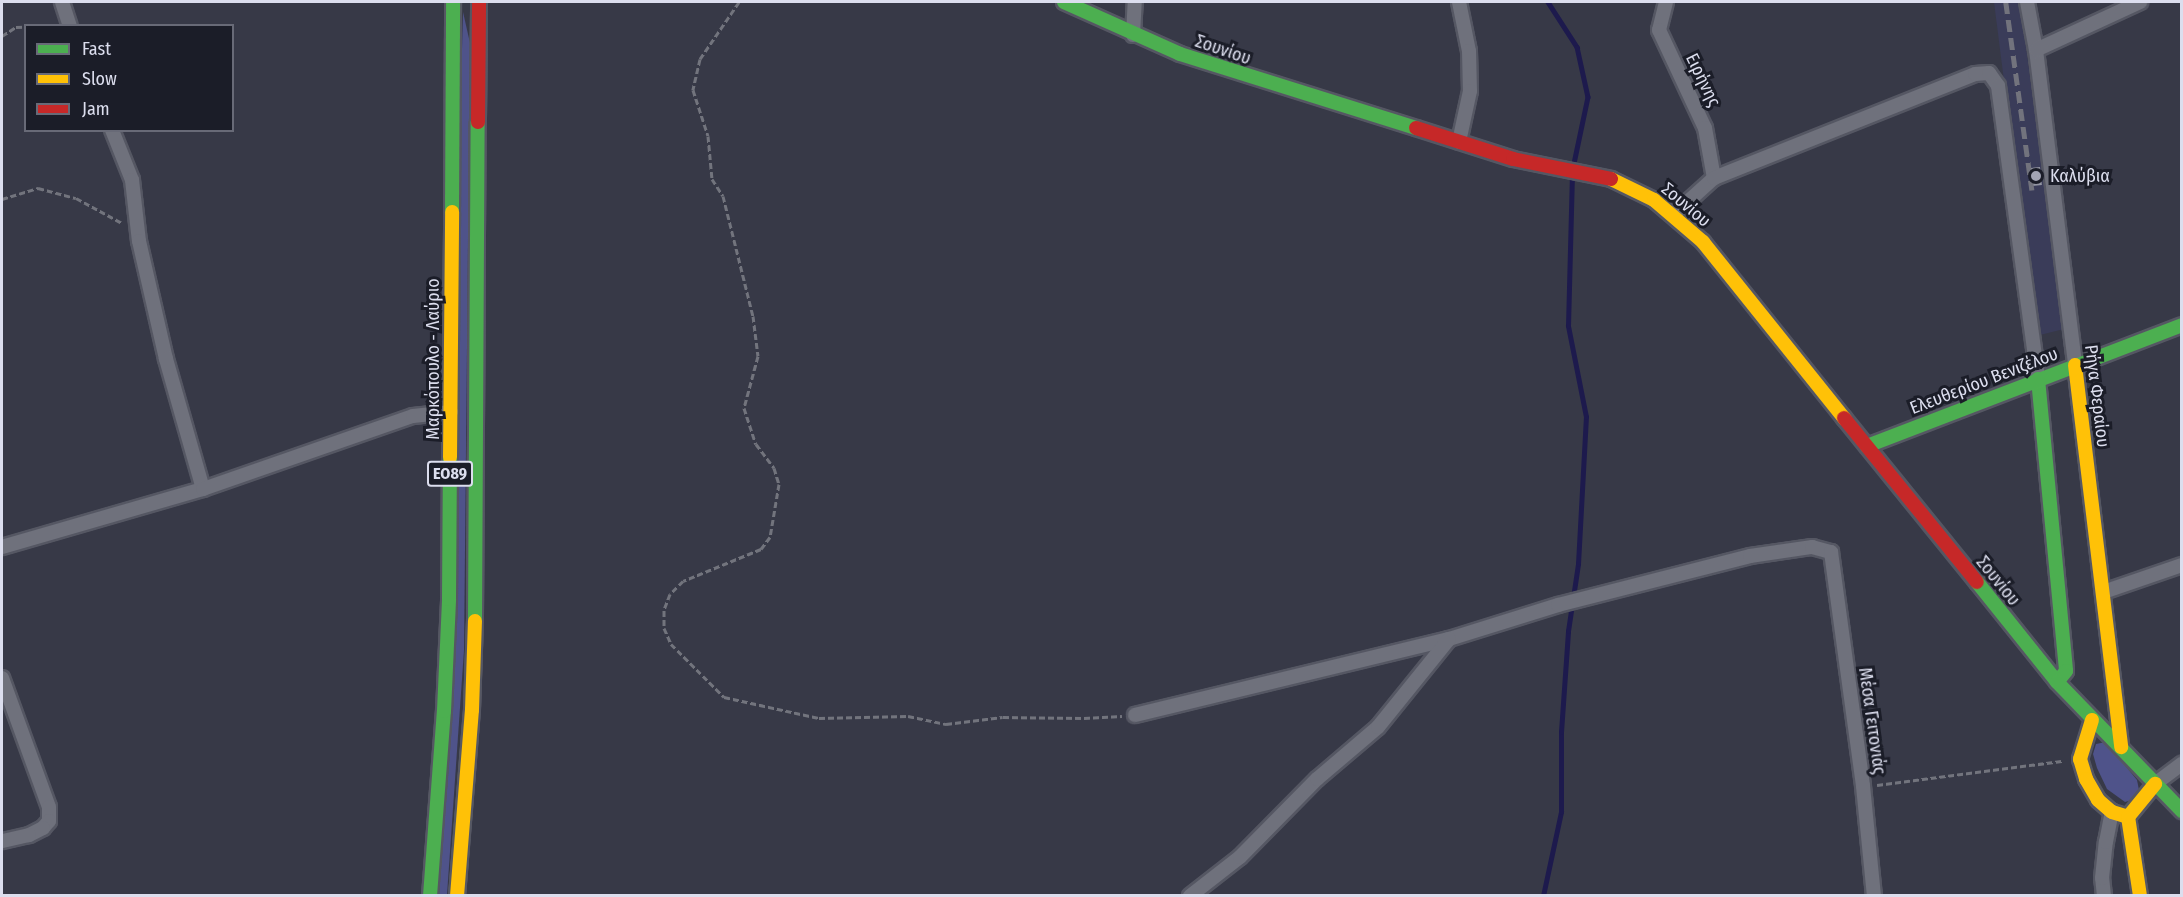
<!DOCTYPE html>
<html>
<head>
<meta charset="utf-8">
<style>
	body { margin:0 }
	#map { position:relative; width:2183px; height:897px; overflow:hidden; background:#373947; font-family:"Fira Sans Condensed",sans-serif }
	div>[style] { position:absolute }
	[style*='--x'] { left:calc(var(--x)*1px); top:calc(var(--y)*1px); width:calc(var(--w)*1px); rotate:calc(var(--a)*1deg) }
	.built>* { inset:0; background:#3a3c59 }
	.green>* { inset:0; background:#4f538a }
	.stream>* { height:4.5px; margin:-2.25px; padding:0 2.25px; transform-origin:2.25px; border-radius:2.25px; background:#1d1a4d }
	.building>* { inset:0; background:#9496a3; transform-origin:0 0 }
	.path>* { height:3px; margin-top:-1.5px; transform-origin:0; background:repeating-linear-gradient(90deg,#72747d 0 6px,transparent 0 9px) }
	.roads { filter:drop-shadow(2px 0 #555763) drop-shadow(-2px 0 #555763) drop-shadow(0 2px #555763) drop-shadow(0 -2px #555763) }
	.street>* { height:14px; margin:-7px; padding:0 7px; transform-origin:7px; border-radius:7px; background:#6f717c }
	.fast>* { height:14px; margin:-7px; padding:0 7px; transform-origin:7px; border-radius:7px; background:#4caf50 }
	.slow>* { height:14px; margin:-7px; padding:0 7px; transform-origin:7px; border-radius:7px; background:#ffc107 }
	.jam>* { height:14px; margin:-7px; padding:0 7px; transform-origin:7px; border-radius:7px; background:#c62828 }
	.rail>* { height:4.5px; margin-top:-2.25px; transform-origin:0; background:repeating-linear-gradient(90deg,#72737d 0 12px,transparent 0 18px) }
	.dots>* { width:16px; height:16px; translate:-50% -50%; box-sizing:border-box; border:3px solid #1b1d28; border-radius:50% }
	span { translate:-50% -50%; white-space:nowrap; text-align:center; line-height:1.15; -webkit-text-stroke:6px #1b1d28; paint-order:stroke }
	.shield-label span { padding:2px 4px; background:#1b1d28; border:2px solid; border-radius:4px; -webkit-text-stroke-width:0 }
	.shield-label { font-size:16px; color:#dcdeee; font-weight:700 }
	.street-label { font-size:18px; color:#dcdeee }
	.poi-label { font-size:18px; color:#dcdeee }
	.left { translate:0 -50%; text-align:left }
	.frame { position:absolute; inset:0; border:3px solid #dcdeee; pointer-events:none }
	.legend { position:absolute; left:24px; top:24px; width:210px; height:108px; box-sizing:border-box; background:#1b1d28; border:2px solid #686a77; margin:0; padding:8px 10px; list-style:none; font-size:18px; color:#dcdeee }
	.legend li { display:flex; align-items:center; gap:12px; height:30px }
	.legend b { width:30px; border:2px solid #686a77 }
</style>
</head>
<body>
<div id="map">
	<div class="built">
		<i style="clip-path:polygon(1994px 2px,2020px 2px,2064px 329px,2040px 335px,2035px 326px)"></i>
	</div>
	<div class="green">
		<i style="clip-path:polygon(463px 12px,470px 43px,464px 650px,447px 895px,439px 896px)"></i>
		<i style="clip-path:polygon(2106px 742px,2137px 780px,2139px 790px,2132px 800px,2125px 802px,2107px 789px,2097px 768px,2093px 754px,2096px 744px)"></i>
	</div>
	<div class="stream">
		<i style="--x:1548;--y:2;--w:54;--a:57.2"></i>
		<i style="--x:1577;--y:47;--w:51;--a:77.6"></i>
		<i style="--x:1588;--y:97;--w:73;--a:101.9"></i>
		<i style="--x:1543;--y:896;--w:86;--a:-77.9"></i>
		<i style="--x:1561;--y:812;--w:80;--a:-90"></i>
		<i style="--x:1561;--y:732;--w:101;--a:-86"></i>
		<i style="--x:1568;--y:631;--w:68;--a:-81.5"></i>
		<i style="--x:1578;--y:564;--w:147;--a:-86.9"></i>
		<i style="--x:1586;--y:417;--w:93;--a:-101.2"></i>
		<i style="--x:1568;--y:326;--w:150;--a:-88.5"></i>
	</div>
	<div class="building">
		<i style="left:2040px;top:167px;width:18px;height:10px;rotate:84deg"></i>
	</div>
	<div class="path">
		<i style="--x:739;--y:2;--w:69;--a:124.4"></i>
		<i style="--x:700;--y:59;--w:32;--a:103"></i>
		<i style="--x:693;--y:90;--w:48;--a:71.9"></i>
		<i style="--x:708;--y:136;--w:43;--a:84.7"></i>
		<i style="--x:712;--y:179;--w:20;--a:57"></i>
		<i style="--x:723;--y:196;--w:124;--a:76"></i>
		<i style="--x:753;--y:316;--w:40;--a:82.9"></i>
		<i style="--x:758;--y:356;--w:54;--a:105.1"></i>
		<i style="--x:744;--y:408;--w:38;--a:72"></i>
		<i style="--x:756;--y:444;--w:30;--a:53"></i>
		<i style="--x:774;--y:468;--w:17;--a:73"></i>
		<i style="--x:779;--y:484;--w:54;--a:99.6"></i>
		<i style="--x:770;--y:537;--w:15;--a:127"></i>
		<i style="--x:761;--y:549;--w:84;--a:157.7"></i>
		<i style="--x:683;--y:581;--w:18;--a:135"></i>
		<i style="--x:670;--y:594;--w:17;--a:111"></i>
		<i style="--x:664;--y:610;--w:18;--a:90"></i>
		<i style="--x:664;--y:628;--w:17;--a:66"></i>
		<i style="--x:671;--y:644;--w:75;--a:45"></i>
		<i style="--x:724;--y:697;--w:97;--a:12.5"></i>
		<i style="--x:819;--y:718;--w:89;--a:-1.3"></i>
		<i style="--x:908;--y:716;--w:39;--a:12"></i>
		<i style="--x:946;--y:724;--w:57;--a:-7"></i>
		<i style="--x:1003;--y:717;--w:81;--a:0.7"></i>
		<i style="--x:1084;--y:718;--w:38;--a:-3"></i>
		<i style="--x:2;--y:36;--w:17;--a:-33"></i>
		<i style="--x:16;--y:27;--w:24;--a:-2"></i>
		<i style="--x:2;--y:199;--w:38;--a:-17"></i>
		<i style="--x:38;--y:188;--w:39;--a:15"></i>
		<i style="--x:76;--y:198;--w:52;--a:28.5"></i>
		<i style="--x:1877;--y:785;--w:188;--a:-7.4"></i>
	</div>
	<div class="roads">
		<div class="street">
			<i style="--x:62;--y:2;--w:25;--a:72"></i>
			<i style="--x:1459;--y:2;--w:50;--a:78.5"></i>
			<i style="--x:1469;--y:51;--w:40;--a:88.6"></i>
			<i style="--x:1470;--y:91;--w:52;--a:102.2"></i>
			<i style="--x:1666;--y:2;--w:29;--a:104"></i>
			<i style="--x:1659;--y:30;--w:108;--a:64.9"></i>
			<i style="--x:1705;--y:128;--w:51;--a:79.8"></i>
			<i style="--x:2027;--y:2;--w:49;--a:79.4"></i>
			<i style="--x:2036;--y:50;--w:317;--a:82.9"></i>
			<i style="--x:1133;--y:35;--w:33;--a:-87"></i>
			<i style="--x:2036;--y:50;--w:115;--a:-24.8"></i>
			<i style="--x:112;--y:130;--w:54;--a:68.2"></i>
			<i style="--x:132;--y:180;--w:61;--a:83.5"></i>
			<i style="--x:139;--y:241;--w:121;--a:77.1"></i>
			<i style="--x:166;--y:359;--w:135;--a:74.1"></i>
			<i style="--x:1673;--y:215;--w:55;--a:-42.1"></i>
			<i style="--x:1714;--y:178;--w:281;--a:-21.7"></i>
			<i style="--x:1975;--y:74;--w:14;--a:-4"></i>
			<i style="--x:1989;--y:73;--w:16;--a:55"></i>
			<i style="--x:1998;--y:86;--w:296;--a:82.2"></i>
			<i style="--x:2;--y:547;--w:209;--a:-16.1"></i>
			<i style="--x:203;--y:489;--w:222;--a:-19.2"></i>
			<i style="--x:413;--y:416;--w:38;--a:-6"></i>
			<i style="--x:2103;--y:592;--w:83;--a:-18.9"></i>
			<i style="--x:2;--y:678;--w:137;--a:70"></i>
			<i style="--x:49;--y:807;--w:14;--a:90"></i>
			<i style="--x:49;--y:821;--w:9;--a:131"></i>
			<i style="--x:43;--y:828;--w:16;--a:153"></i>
			<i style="--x:29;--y:835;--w:28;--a:167"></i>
			<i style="--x:1135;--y:715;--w:323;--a:-13.6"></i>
			<i style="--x:1449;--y:639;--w:114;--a:-17.3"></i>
			<i style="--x:1558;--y:605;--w:198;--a:-14.3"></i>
			<i style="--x:1750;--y:556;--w:63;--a:-8.3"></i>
			<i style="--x:1812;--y:547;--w:20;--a:15"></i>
			<i style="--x:1831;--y:552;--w:236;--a:82.2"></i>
			<i style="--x:1863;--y:786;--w:111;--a:84.3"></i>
			<i style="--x:2155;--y:784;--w:34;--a:-37"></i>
			<i style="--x:1190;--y:896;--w:63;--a:-38"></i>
			<i style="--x:1240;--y:857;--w:110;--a:-45.4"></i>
			<i style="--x:1317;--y:779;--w:80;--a:-40.4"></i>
			<i style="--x:1378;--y:727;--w:113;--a:-51.1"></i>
			<i style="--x:2104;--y:896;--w:18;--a:-96"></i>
			<i style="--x:2102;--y:878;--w:36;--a:-84"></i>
			<i style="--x:2106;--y:842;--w:31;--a:-79"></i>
		</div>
		<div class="fast">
			<i style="--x:1064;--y:2;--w:127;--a:24.1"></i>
			<i style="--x:1180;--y:54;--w:247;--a:17.4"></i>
			<i style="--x:452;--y:212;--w:210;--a:-89.7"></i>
			<i style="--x:2038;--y:379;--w:293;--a:84.5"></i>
			<i style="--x:2066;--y:671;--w:14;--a:129"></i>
			<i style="--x:1867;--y:446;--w:337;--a:-21"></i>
			<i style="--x:1977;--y:582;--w:128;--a:51.3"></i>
			<i style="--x:2057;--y:682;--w:180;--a:45.9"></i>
			<i style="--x:475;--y:621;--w:499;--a:-89.7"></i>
			<i style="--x:430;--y:896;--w:186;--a:-85.7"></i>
			<i style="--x:444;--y:711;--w:112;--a:-87.4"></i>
			<i style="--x:449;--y:599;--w:142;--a:-89.6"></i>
		</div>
		<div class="slow">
			<i style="--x:1611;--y:179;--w:48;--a:26"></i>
			<i style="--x:1654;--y:200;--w:65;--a:40.6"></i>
			<i style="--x:1703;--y:242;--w:226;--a:51.3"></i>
			<i style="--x:2075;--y:365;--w:385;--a:83.1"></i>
			<i style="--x:450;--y:457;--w:245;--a:-89.5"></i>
			<i style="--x:2092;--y:720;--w:41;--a:107.1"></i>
			<i style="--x:2080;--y:759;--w:21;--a:73"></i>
			<i style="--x:2086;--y:779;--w:24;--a:60"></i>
			<i style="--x:2098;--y:800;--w:18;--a:41"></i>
			<i style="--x:2112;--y:812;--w:17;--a:17"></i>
			<i style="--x:457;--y:896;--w:187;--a:-85.4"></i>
			<i style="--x:472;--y:710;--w:89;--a:-88.1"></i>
			<i style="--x:2140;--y:896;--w:80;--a:-98.6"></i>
			<i style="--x:2128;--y:817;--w:43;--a:-50.7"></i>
		</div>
		<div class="jam">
			<i style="--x:478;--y:122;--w:120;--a:-89.5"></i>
			<i style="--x:1416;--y:128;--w:102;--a:17.7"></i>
			<i style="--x:1513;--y:159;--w:100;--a:11.5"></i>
			<i style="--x:1844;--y:418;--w:211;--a:51"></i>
		</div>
	</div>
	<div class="rail">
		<i style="--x:2006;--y:2;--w:190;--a:82.1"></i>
	</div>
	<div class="dots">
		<i style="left:2036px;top:176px;background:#a2a4b4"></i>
	</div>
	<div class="shield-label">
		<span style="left:450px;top:474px">ΕΟ89</span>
	</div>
	<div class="street-label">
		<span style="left:1223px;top:50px;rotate:19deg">Σουνίου</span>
		<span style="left:1703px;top:80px;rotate:64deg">Ειρήνης</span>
		<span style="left:1686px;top:205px;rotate:40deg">Σουνίου</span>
		<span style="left:433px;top:359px;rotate:-90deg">Μαρκόπουλο - Λαύριο</span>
		<span style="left:1984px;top:381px;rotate:-21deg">Ελευθερίου Βενιζέλου</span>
		<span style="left:2097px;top:396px;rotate:83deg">Ρήγα Φεραίου</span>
		<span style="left:1998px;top:581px;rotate:51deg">Σουνίου</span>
		<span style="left:1872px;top:721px;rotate:82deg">Μέσα Γειτονιάς</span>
	</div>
	<div class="poi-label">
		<span class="left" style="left:2050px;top:176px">Καλύβια</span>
	</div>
	<div class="frame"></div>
	<ul class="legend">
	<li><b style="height:8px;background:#4caf50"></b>Fast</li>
	<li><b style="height:8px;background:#ffc107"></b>Slow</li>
	<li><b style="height:8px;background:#c62828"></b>Jam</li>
	</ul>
</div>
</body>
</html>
